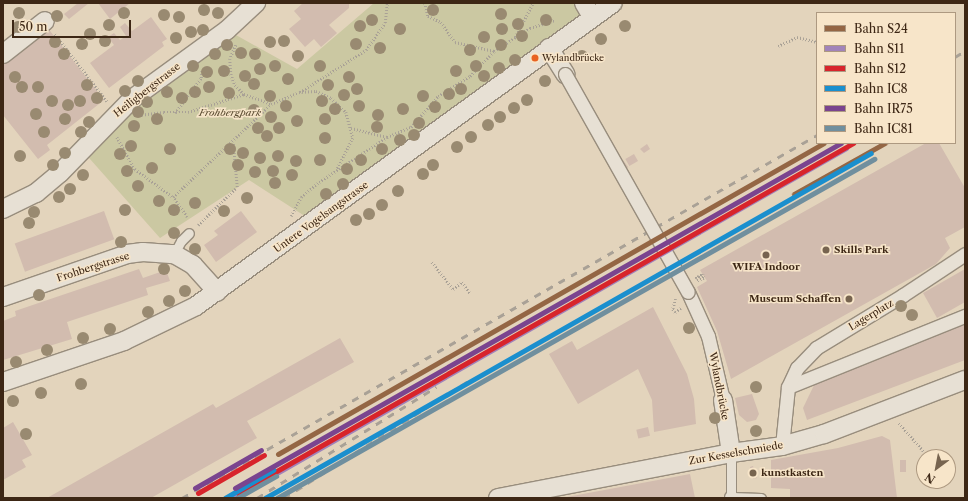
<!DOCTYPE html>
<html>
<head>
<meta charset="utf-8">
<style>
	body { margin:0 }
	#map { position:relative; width:968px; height:501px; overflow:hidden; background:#e3d4bc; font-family:"Libre Caslon Text",serif }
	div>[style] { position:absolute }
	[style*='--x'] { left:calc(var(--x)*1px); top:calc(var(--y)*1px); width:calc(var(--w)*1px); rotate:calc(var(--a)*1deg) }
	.green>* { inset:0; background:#cbc8a2 }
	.building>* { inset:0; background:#d2bcaf; transform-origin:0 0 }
	.path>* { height:2.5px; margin-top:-1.25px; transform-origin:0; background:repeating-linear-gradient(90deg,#a9a196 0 1px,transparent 0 3px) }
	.roads { filter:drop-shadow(1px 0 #988d7d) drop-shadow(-1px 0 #988d7d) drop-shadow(0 1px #988d7d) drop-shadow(0 -1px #988d7d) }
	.service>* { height:9px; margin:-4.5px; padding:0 4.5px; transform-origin:4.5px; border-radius:4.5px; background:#e7e0d4 }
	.pedestrian>* { height:13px; margin:-6.5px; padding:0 6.5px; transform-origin:6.5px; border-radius:6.5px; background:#e7e0d4 }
	.minor>* { height:18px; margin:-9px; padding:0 9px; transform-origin:9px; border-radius:9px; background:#e7e0d4 }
	.rail>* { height:3px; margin-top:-1.5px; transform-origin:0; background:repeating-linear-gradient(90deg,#a9a196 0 7px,transparent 0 14px) }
	.path-bridge>* { height:2.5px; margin-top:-1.25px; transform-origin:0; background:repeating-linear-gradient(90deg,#a9a196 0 1px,transparent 0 3px) }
	.bridges { filter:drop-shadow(1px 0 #988d7d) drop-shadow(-1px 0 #988d7d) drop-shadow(0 1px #988d7d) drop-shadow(0 -1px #988d7d) }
	.pedestrian-bridge>* { height:13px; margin:-6.5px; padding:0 6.5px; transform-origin:6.5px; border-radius:6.5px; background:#e7e0d4 }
	.rail-1>* { height:5px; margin:-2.5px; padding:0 2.5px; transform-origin:2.5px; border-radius:2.5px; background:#946644 }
	.rail-2>* { height:5px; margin:-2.5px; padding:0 2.5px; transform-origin:2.5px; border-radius:2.5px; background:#a183b9 }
	.rail-3>* { height:5px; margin:-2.5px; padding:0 2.5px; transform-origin:2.5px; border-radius:2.5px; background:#d8242b }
	.rail-4>* { height:5px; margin:-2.5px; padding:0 2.5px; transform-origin:2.5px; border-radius:2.5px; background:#1a8fce }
	.rail-5>* { height:5px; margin:-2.5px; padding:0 2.5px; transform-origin:2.5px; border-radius:2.5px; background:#7a448f }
	.rail-6>* { height:5px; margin:-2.5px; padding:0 2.5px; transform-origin:2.5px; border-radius:2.5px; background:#708f9e }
	.trees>* { width:12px; height:12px; margin:-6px; border-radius:50%; background:#998a71 }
	.dots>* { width:11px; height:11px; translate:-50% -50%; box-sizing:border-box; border:2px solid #f7e5c9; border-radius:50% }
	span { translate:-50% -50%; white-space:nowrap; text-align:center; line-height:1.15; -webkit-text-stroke:3px #f7e5c9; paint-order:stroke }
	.bus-label { font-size:9px; color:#3d2715 }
	.left { translate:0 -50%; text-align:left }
	.street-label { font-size:10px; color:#3d2715 }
	.park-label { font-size:10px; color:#5c4d33; font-style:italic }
	.poi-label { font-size:10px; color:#3d2715; font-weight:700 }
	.right { translate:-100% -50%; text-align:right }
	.frame { position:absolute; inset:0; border:4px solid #3d2715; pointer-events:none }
	.legend { position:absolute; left:816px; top:12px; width:140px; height:132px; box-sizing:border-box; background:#f7e5c9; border:1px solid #ad9981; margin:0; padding:5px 7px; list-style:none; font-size:12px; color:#3d2715 }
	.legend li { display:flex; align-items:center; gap:8px; height:20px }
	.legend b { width:20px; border:1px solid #ad9981 }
	.north { position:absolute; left:916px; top:449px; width:40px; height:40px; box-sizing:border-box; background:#f7e5c9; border:1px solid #ad9981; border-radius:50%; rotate:212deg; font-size:11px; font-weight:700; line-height:16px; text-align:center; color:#3d2715 }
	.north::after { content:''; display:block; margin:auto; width:14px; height:18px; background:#77644f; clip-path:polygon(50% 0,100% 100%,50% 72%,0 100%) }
	.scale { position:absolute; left:12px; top:20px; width:119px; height:18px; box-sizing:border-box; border:2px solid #3d2715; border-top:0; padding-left:5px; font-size:12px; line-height:14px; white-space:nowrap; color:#3d2715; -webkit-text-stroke:3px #f7e5c9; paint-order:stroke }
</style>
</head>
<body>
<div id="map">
	<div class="green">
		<i style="clip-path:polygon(374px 3px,584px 3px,592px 17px,314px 222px,249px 180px,160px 238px,82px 150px,227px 30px,297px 69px)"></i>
	</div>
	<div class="building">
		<i style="clip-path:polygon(78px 3px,89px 3px,69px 19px,64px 14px)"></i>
		<i style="clip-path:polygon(98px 3px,130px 3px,110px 19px)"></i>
		<i style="clip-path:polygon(303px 3px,349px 3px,349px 8px,329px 25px,337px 33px,321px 47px,314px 39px,305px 47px,289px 29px,301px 19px,294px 11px)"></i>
		<i style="clip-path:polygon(151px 17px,167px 39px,162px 42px,164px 46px,109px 88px,90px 63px,114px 45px,108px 37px,114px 33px,120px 40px,126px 36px,120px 27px,125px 23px,132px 31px)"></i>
		<i style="clip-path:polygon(47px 27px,104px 100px,47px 145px,50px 150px,38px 159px,3px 115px,3px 62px)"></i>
		<i style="clip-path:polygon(926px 143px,939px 143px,965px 188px,965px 227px,945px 238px,950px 248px,936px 264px,731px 379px,717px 331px,697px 287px,707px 281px,700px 270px)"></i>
		<i style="clip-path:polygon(647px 144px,650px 149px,644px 153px,640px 149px)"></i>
		<i style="left:634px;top:154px;width:8px;height:10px;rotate:60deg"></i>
		<i style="left:623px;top:160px;width:9px;height:15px;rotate:54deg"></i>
		<i style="left:104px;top:211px;width:30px;height:95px;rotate:70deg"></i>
		<i style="clip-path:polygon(241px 211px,257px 232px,216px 262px,204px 245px,218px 235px,214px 231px)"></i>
		<i style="clip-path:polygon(139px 269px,143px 278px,166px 270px,170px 281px,146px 288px,148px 295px,67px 322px,72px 339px,3px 360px,3px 321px,16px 316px,15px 311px)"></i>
		<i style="clip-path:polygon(965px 269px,965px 302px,937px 318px,923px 293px)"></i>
		<i style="clip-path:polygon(653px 307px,687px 374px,694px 399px,696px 424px,654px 432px,652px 400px,638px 369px,578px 404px,549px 354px,572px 341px,577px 350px)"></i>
		<i style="clip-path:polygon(965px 322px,965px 360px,807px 420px,803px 408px,816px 381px)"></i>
		<i style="clip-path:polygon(340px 338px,354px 362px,247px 421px,257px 438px,151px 498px,47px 498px,213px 404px,216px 408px)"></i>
		<i style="clip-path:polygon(752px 394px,759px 414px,756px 420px,747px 422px,739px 415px,735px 398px)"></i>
		<i style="clip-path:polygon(13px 422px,32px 455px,22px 460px,26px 467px,3px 480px,3px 428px)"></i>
		<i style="left:648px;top:427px;width:9px;height:12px;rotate:77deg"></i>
		<i style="clip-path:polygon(882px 436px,890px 440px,897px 498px,790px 498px,790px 489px,771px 488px,771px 460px,838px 448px)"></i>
		<i style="left:900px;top:460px;width:6px;height:12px"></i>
		<i style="clip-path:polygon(753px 466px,757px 478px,753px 479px,750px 467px)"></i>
		<i style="clip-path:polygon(690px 474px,695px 498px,567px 498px,567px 497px)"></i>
	</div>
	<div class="path">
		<i style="--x:425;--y:3;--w:13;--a:77"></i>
		<i style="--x:428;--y:16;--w:14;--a:25"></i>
		<i style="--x:441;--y:22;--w:24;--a:55"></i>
		<i style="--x:455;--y:42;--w:40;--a:13"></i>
		<i style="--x:55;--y:34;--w:85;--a:52.2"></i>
		<i style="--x:515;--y:37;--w:38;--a:-62"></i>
		<i style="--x:236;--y:45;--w:15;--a:113"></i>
		<i style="--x:230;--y:59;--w:15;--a:86"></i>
		<i style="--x:231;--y:74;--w:12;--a:70"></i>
		<i style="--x:235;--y:85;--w:13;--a:45"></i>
		<i style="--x:244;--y:94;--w:29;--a:20"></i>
		<i style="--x:271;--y:104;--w:30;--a:-23"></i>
		<i style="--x:299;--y:92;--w:17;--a:-3"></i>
		<i style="--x:316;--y:91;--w:17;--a:25"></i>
		<i style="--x:331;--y:98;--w:21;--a:43"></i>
		<i style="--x:346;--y:112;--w:27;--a:75"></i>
		<i style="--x:353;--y:138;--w:36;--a:117"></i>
		<i style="--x:778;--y:46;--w:21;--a:-25"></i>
		<i style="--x:797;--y:37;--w:21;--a:14"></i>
		<i style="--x:300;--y:92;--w:78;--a:-32.5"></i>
		<i style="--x:366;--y:50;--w:33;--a:-55"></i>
		<i style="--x:385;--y:23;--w:20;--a:-84"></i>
		<i style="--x:175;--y:113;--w:44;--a:-53.4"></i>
		<i style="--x:201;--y:78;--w:9;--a:-84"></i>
		<i style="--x:139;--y:115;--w:25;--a:-7"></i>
		<i style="--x:164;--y:112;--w:24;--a:0"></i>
		<i style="--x:188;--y:112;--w:59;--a:-17.8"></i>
		<i style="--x:351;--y:128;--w:37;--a:14"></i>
		<i style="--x:117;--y:137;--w:37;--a:61"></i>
		<i style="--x:135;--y:169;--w:47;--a:36.4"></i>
		<i style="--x:291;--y:216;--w:21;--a:-62"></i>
		<i style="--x:301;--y:197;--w:23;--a:-40"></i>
		<i style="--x:319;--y:182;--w:82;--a:-33.5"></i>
		<i style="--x:387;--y:137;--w:26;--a:-23"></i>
		<i style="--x:411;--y:127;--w:41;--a:-48.9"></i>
		<i style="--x:438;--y:96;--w:38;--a:-32"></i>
		<i style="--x:470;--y:76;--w:35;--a:-46"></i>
		<i style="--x:494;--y:51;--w:43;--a:-32.6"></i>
		<i style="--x:530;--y:28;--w:26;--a:-18"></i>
		<i style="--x:187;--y:217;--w:24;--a:-125"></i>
		<i style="--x:173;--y:197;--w:135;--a:-43.5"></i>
		<i style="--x:198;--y:225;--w:54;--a:-44.3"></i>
		<i style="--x:237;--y:187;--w:44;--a:-95.2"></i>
		<i style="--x:432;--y:262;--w:34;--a:52"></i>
		<i style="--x:453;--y:289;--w:11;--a:-38"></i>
		<i style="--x:462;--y:282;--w:14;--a:54"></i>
		<i style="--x:695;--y:278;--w:8;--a:-30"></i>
		<i style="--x:702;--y:274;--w:4;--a:63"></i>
		<i style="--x:704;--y:278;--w:8;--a:157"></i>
		<i style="--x:676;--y:299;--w:10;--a:107"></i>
		<i style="--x:673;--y:309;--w:4;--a:56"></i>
		<i style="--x:675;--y:312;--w:7;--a:-34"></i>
		<i style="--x:899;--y:423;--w:45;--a:48.6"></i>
	</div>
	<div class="roads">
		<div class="service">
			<i style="--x:174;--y:254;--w:15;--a:-62"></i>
			<i style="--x:181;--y:241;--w:11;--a:-45"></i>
			<i style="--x:731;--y:453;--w:44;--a:90"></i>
			<i style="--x:731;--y:497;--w:30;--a:2"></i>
		</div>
		<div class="pedestrian">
			<i style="--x:688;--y:292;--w:48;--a:65.6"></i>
			<i style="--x:708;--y:336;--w:66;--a:76.8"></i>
			<i style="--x:788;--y:387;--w:191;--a:-21.9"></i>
			<i style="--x:782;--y:446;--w:59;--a:-84.2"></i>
			<i style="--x:788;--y:387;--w:21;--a:-65"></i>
			<i style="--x:797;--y:368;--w:28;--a:-46"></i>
			<i style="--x:816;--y:348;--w:102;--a:-31.3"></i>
			<i style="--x:903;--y:295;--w:74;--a:-33.5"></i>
			<i style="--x:731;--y:498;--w:1;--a:-90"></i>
		</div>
		<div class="minor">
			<i style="--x:584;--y:3;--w:16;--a:60"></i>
			<i style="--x:549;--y:48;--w:31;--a:58"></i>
			<i style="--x:3;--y:54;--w:53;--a:-38.2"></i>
			<i style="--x:3;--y:209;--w:37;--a:-26"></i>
			<i style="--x:36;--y:193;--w:31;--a:-40"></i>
			<i style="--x:60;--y:173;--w:103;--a:-45.8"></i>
			<i style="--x:132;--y:99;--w:117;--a:-36"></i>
			<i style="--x:227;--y:30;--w:40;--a:-43"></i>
			<i style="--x:3;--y:297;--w:131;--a:-19.1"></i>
			<i style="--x:127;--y:254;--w:16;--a:-7"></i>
			<i style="--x:143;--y:252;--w:31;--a:4"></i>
			<i style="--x:174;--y:254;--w:22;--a:30"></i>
			<i style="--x:193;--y:265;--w:36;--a:48"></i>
			<i style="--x:3;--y:382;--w:128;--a:-18.7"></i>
			<i style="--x:124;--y:341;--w:80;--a:-25.9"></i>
			<i style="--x:196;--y:306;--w:515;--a:-36"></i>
			<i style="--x:723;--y:400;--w:54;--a:81.4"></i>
			<i style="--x:498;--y:498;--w:237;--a:-10.9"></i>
			<i style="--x:731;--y:453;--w:51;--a:-7.8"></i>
			<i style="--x:782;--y:446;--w:44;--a:-15.9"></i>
			<i style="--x:824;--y:434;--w:151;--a:-21"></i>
		</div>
	</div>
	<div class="rail">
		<i style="--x:955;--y:57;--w:12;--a:-31"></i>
		<i style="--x:182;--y:498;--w:731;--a:-29.75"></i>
		<i style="--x:257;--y:498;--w:211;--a:-31.8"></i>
		<i style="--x:284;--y:498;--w:224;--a:-32.4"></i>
	</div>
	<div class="path-bridge">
		<i style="--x:696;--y:278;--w:9;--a:-27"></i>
	</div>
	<div class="bridges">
		<div class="pedestrian-bridge">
			<i style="--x:565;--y:74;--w:250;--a:60.6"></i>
		</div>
	</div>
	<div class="rail-1">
		<i style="--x:794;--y:194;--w:104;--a:-29.3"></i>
		<i style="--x:278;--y:454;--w:628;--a:-29.67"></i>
	</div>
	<div class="rail-2">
		<i style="--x:233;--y:498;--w:706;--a:-29.72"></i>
	</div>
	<div class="rail-3">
		<i style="--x:198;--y:493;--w:76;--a:-29.9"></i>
		<i style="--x:238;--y:493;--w:708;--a:-29.64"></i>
	</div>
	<div class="rail-4">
		<i style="--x:225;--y:498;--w:56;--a:-30.3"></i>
		<i style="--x:265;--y:498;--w:697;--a:-29.65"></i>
	</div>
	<div class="rail-5">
		<i style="--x:195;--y:488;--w:76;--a:-29.9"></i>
		<i style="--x:235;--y:488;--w:697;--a:-29.65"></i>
	</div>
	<div class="rail-6">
		<i style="--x:237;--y:498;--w:45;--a:-29.4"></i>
		<i style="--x:277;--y:498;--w:687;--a:-29.59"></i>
	</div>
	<div class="trees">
		<i style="left:204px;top:10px"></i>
		<i style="left:433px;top:10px"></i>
		<i style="left:19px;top:13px"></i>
		<i style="left:124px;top:13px"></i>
		<i style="left:218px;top:13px"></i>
		<i style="left:501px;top:14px"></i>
		<i style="left:164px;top:15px"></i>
		<i style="left:57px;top:16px"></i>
		<i style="left:179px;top:17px"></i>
		<i style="left:372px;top:20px"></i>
		<i style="left:546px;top:20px"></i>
		<i style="left:518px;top:24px"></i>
		<i style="left:109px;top:25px"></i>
		<i style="left:360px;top:26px"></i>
		<i style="left:625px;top:26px"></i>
		<i style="left:18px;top:27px"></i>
		<i style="left:400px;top:29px"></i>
		<i style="left:502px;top:29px"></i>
		<i style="left:203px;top:30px"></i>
		<i style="left:191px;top:32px"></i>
		<i style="left:90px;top:34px"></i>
		<i style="left:522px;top:36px"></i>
		<i style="left:484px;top:37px"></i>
		<i style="left:176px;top:38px"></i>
		<i style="left:601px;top:39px"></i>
		<i style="left:105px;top:41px"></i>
		<i style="left:284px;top:41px"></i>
		<i style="left:55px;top:42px"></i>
		<i style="left:270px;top:42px"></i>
		<i style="left:82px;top:44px"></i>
		<i style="left:356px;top:44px"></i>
		<i style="left:227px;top:45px"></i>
		<i style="left:501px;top:45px"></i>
		<i style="left:380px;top:48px"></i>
		<i style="left:470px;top:50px"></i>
		<i style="left:241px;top:53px"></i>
		<i style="left:64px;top:54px"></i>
		<i style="left:215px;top:54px"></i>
		<i style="left:255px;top:54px"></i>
		<i style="left:298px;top:56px"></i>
		<i style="left:582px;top:56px"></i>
		<i style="left:515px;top:60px"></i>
		<i style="left:193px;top:66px"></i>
		<i style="left:275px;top:66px"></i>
		<i style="left:320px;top:66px"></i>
		<i style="left:476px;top:66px"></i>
		<i style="left:499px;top:68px"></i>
		<i style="left:260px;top:69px"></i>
		<i style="left:224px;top:71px"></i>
		<i style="left:456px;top:71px"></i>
		<i style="left:207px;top:72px"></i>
		<i style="left:245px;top:76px"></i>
		<i style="left:484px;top:76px"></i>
		<i style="left:15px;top:77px"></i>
		<i style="left:349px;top:77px"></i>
		<i style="left:288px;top:79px"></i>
		<i style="left:138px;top:81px"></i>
		<i style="left:545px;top:81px"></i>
		<i style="left:254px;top:84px"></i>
		<i style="left:87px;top:85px"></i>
		<i style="left:328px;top:85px"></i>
		<i style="left:22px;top:87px"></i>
		<i style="left:38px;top:87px"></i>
		<i style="left:209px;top:87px"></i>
		<i style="left:357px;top:89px"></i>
		<i style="left:461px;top:89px"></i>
		<i style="left:125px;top:91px"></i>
		<i style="left:167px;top:92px"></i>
		<i style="left:195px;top:92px"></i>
		<i style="left:229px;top:93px"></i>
		<i style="left:449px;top:94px"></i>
		<i style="left:344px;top:95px"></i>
		<i style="left:270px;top:96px"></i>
		<i style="left:423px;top:96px"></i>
		<i style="left:97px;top:98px"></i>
		<i style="left:182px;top:98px"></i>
		<i style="left:527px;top:100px"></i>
		<i style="left:52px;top:101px"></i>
		<i style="left:80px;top:101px"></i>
		<i style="left:322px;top:101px"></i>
		<i style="left:147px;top:102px"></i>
		<i style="left:68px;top:105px"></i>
		<i style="left:286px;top:106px"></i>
		<i style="left:359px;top:106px"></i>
		<i style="left:435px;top:107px"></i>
		<i style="left:514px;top:108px"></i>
		<i style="left:335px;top:109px"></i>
		<i style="left:403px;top:109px"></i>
		<i style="left:254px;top:110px"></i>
		<i style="left:138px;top:112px"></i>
		<i style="left:36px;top:114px"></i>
		<i style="left:378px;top:115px"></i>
		<i style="left:271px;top:117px"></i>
		<i style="left:500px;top:117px"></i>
		<i style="left:65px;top:119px"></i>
		<i style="left:157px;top:119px"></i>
		<i style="left:325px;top:119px"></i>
		<i style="left:297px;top:121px"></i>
		<i style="left:89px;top:122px"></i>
		<i style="left:419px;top:123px"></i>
		<i style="left:488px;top:125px"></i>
		<i style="left:134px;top:126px"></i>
		<i style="left:377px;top:127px"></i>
		<i style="left:258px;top:128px"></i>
		<i style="left:279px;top:128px"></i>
		<i style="left:44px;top:132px"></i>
		<i style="left:81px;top:132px"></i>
		<i style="left:414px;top:135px"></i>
		<i style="left:267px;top:136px"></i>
		<i style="left:471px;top:137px"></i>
		<i style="left:325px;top:138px"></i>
		<i style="left:400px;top:140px"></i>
		<i style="left:131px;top:146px"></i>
		<i style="left:457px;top:147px"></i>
		<i style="left:170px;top:149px"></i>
		<i style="left:230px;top:149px"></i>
		<i style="left:382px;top:149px"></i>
		<i style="left:65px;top:153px"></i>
		<i style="left:243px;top:153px"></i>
		<i style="left:120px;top:154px"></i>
		<i style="left:20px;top:156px"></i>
		<i style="left:278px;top:156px"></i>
		<i style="left:260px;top:158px"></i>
		<i style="left:320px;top:160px"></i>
		<i style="left:361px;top:160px"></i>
		<i style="left:296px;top:161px"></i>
		<i style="left:53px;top:165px"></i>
		<i style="left:238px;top:165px"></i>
		<i style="left:433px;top:165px"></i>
		<i style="left:152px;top:168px"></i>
		<i style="left:347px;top:169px"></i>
		<i style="left:127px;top:171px"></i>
		<i style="left:273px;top:171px"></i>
		<i style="left:255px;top:172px"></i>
		<i style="left:423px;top:174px"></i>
		<i style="left:83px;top:175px"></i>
		<i style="left:292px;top:175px"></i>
		<i style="left:275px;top:183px"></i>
		<i style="left:343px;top:184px"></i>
		<i style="left:138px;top:186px"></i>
		<i style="left:70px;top:189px"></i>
		<i style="left:398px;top:191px"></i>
		<i style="left:326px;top:194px"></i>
		<i style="left:59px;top:197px"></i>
		<i style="left:247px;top:198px"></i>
		<i style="left:159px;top:201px"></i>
		<i style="left:195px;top:203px"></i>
		<i style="left:382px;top:205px"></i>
		<i style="left:125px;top:210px"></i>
		<i style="left:174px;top:210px"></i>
		<i style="left:224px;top:211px"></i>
		<i style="left:34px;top:212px"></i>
		<i style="left:369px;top:214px"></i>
		<i style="left:356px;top:220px"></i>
		<i style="left:29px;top:223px"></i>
		<i style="left:174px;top:233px"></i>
		<i style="left:121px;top:242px"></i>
		<i style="left:195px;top:249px"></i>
		<i style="left:164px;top:269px"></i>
		<i style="left:185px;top:291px"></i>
		<i style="left:39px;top:295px"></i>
		<i style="left:169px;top:301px"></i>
		<i style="left:901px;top:306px"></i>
		<i style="left:148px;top:312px"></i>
		<i style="left:912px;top:315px"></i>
		<i style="left:689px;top:328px"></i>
		<i style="left:110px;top:329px"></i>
		<i style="left:83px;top:338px"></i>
		<i style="left:47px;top:350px"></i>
		<i style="left:16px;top:362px"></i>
		<i style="left:81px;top:384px"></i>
		<i style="left:756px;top:387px"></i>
		<i style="left:41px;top:393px"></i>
		<i style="left:13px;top:401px"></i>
		<i style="left:715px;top:418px"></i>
		<i style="left:756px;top:431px"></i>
		<i style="left:26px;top:434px"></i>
	</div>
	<div class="dots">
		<i style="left:535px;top:58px;background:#e96221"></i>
		<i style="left:826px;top:250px;background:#77644f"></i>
		<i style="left:766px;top:255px;background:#77644f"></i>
		<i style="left:849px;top:299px;background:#77644f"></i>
		<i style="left:753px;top:473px;background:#77644f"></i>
	</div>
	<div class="bus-label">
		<span class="left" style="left:542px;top:58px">Wylandbrücke</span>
	</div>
	<div class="street-label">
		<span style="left:147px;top:90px;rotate:-38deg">Heiligbergstrasse</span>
		<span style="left:321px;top:217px;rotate:-36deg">Untere Vogelsangstrasse</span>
		<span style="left:93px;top:267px;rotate:-18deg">Frohbergstrasse</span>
		<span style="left:871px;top:315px;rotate:-31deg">Lagerplatz</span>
		<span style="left:719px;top:386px;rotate:79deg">Wylandbrücke</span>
		<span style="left:736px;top:453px;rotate:-10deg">Zur Kesselschmiede</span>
	</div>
	<div class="park-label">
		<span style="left:230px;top:113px">Frohbergpark</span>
	</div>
	<div class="poi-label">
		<span class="left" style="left:834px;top:250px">Skills Park</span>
		<span style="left:766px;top:267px">WIFA Indoor</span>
		<span class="right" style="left:841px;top:299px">Museum Schaffen</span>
		<span class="left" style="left:761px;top:473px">kunstkasten</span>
	</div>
	<div class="frame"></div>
	<ul class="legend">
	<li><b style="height:5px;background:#946644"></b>Bahn S24</li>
	<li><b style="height:5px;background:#a183b9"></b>Bahn S11</li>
	<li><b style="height:5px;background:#d8242b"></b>Bahn S12</li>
	<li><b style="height:5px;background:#1a8fce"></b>Bahn IC8</li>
	<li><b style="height:5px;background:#7a448f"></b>Bahn IR75</li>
	<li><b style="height:5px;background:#708f9e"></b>Bahn IC81</li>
	</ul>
	<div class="north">N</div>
	<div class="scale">50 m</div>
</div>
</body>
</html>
